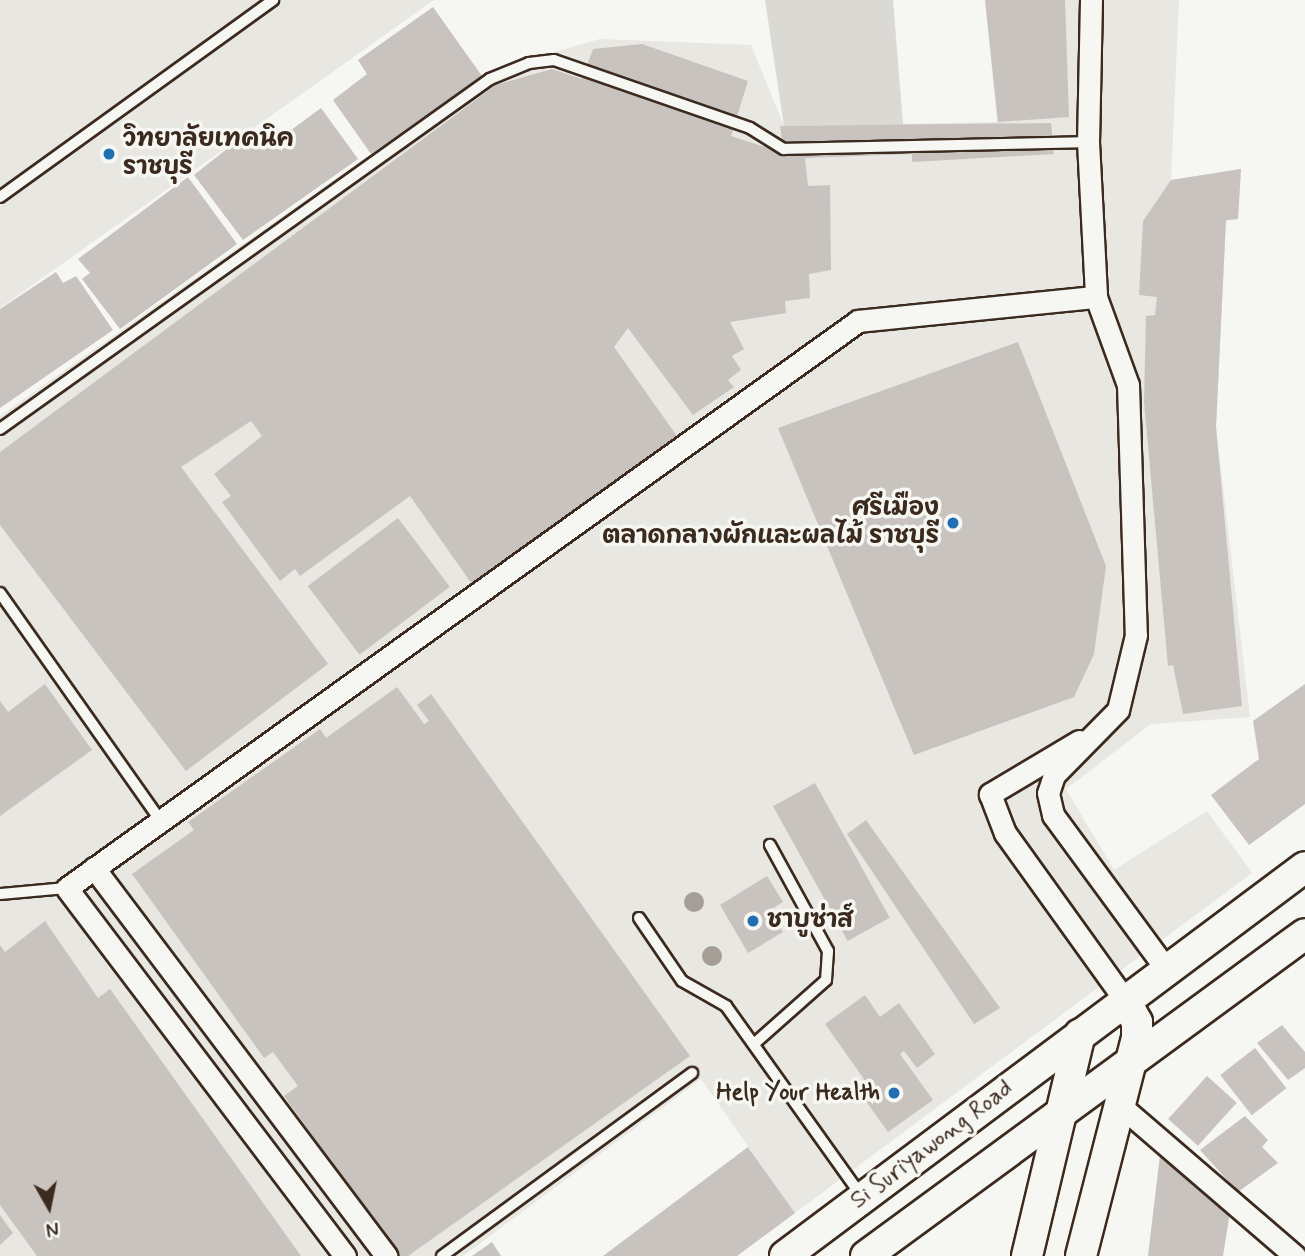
<!DOCTYPE html>
<html>
<head>
<meta charset="utf-8">
<style>
	body { margin:0 }
	#map { position:relative; width:1305px; height:1256px; overflow:hidden; background:#f6f6f2; font-family:Mynerve,"Playpen Sans Thai",sans-serif }
	div>[style] { position:absolute }
	[style*='--x'] { left:calc(var(--x)*1px); top:calc(var(--y)*1px); width:calc(var(--w)*1px); rotate:calc(var(--a)*1deg) }
	.built>* { inset:0; background:#e8e7e2 }
	.green>* { inset:0; background:#dad9d3 }
	.building>* { inset:0; background:#c8c3be; transform-origin:0 0 }
	.roads { filter:drop-shadow(2px 0 #3b2a1e) drop-shadow(-2px 0 #3b2a1e) drop-shadow(0 2px #3b2a1e) drop-shadow(0 -2px #3b2a1e) }
	.lane>* { height:10px; margin:-5px; padding:0 5px; transform-origin:5px; border-radius:5px; background:#f6f6f2 }
	.street>* { height:21px; margin:-10.5px; padding:0 10.5px; transform-origin:10.5px; border-radius:10.5px; background:#f6f6f2 }
	.secondary>* { height:30px; margin:-15px; padding:0 15px; transform-origin:15px; border-radius:15px; background:#f6f6f2 }
	.trees>* { width:20px; height:20px; margin:-10px; border-radius:50%; background:#a59e96 }
	.dots>* { width:19px; height:19px; translate:-50% -50%; box-sizing:border-box; border:4px solid #f6f6f2; border-radius:50% }
	span { translate:-50% -50%; white-space:nowrap; text-align:center; line-height:1.15; -webkit-text-stroke:7px #f6f6f2; paint-order:stroke }
	.poi-label { font-size:24px; color:#3b2a1e; font-weight:700 }
	.left { translate:0 -50%; text-align:left }
	.right { translate:-100% -50%; text-align:right }
	.street-label { font-size:24px; color:#3b2a1e }
	.north { position:absolute; left:14px; top:1172px; width:70px; height:70px; -webkit-text-stroke:5px #f6f6f2; paint-order:stroke; rotate:171deg; font-size:19px; font-weight:700; line-height:28px; text-align:center; color:#3b2a1e }
	.north::after { content:''; display:block; margin:auto; width:24px; height:32px; background:#3b2a1e; clip-path:polygon(50% 0,100% 100%,50% 72%,0 100%) }
</style>
</head>
<body>
<div id="map">
	<div class="built">
		<i style="clip-path:polygon(0 0,434px 0,0 308px)"></i>
		<i style="clip-path:polygon(985px 0,1179px 0,1171px 180px,1241px 169px,1238px 219px,1226px 221px,1216px 427px,1250px 717px,1151px 724px,1066px 789px,1114px 870px,1207px 811px,1252px 873px,795px 1213px,701px 1079px,463px 1256px,0 1256px,0 416px,488px 71px,600px 39px,751px 45px,784px 126px,997px 122px)"></i>
	</div>
	<div class="green">
		<i style="clip-path:polygon(765px 0,893px 0,903px 125px,784px 126px)"></i>
	</div>
	<div class="building">
		<i style="clip-path:polygon(985px 0,1065px 0,1069px 117px,998px 122px)"></i>
		<i style="clip-path:polygon(433px 7px,482px 76px,371px 154px,333px 100px,367px 74px,358px 60px)"></i>
		<i style="clip-path:polygon(642px 44px,748px 81px,731px 136px,768px 148px,783px 147px,780px 126px,1051px 123px,1054px 154px,912px 162px,912px 154px,805px 158px,808px 186px,830px 185px,831px 270px,809px 274px,810px 298px,785px 301px,786px 313px,730px 322px,744px 349px,732px 356px,741px 370px,728px 380px,734px 387px,693px 415px,628px 328px,614px 347px,679px 439px,474px 587px,410px 496px,300px 576px,295px 569px,280px 581px,222px 502px,231px 496px,214px 474px,262px 436px,251px 421px,181px 467px,328px 664px,186px 771px,0 525px,0 452px,496px 85px,552px 69px,582px 79px,593px 49px)"></i>
		<i style="clip-path:polygon(321px 108px,358px 159px,243px 240px,194px 175px,252px 129px,262px 140px,277px 128px,283px 136px)"></i>
		<i style="clip-path:polygon(1241px 169px,1238px 219px,1226px 220px,1216px 427px,1242px 706px,1183px 714px,1173px 665px,1168px 666px,1144px 402px,1146px 316px,1155px 315px,1157px 297px,1139px 295px,1143px 221px,1171px 180px)"></i>
		<i style="clip-path:polygon(188px 177px,237px 244px,120px 329px,82px 279px,90px 273px,78px 259px)"></i>
		<i style="clip-path:polygon(56px 272px,63px 283px,76px 276px,113px 330px,0 408px,0 309px)"></i>
		<i style="clip-path:polygon(1018px 342px,1106px 566px,1094px 654px,1074px 697px,914px 755px,778px 428px)"></i>
		<i style="left:398px;top:518px;width:86px;height:113px;rotate:53deg"></i>
		<i style="clip-path:polygon(45px 684px,92px 750px,0 816px,0 701px,8px 712px)"></i>
		<i style="clip-path:polygon(1305px 684px,1305px 804px,1249px 845px,1211px 795px,1259px 759px,1253px 721px)"></i>
		<i style="clip-path:polygon(397px 687px,424px 724px,429px 721px,417px 705px,431px 694px,690px 1056px,408px 1256px,399px 1256px,284px 1096px,298px 1086px,273px 1052px,264px 1058px,132px 874px,194px 830px,188px 822px,320px 729px,326px 738px)"></i>
		<i style="left:815px;top:783px;width:154px;height:48px;rotate:61deg"></i>
		<i style="clip-path:polygon(866px 820px,1000px 1008px,974px 1024px,847px 834px)"></i>
		<i style="clip-path:polygon(767px 876px,783px 902px,770px 910px,783px 932px,748px 953px,720px 905px)"></i>
		<i style="clip-path:polygon(45px 921px,98px 998px,110px 989px,301px 1256px,37px 1256px,0 1205px,0 945px,5px 952px)"></i>
		<i style="clip-path:polygon(865px 995px,880px 1017px,899px 1003px,935px 1054px,917px 1068px,904px 1051px,900px 1054px,933px 1100px,888px 1132px,855px 1086px,864px 1079px,825px 1024px)"></i>
		<i style="clip-path:polygon(1282px 1025px,1305px 1052px,1305px 1068px,1288px 1080px,1257px 1043px)"></i>
		<i style="left:1255px;top:1048px;width:51px;height:44px;rotate:52deg"></i>
		<i style="left:1207px;top:1076px;width:40px;height:58px;rotate:42deg"></i>
		<i style="clip-path:polygon(1245px 1116px,1268px 1140px,1262px 1147px,1278px 1163px,1238px 1192px,1200px 1150px)"></i>
		<i style="clip-path:polygon(748px 1147px,795px 1213px,737px 1256px,603px 1256px)"></i>
		<i style="clip-path:polygon(1160px 1155px,1231px 1206px,1223px 1256px,1148px 1256px)"></i>
		<i style="clip-path:polygon(0 1215px,13px 1233px,0 1245px)"></i>
		<i style="clip-path:polygon(492px 1242px,501px 1256px,472px 1256px)"></i>
	</div>
	<div class="roads">
		<div class="lane">
			<i style="--x:0;--y:197;--w:337;--a:-35.8"></i>
			<i style="--x:0;--y:429;--w:602;--a:-35.54"></i>
			<i style="--x:490;--y:79;--w:42;--a:-22.3"></i>
			<i style="--x:529;--y:63;--w:25;--a:-7"></i>
			<i style="--x:554;--y:60;--w:207;--a:19.1"></i>
			<i style="--x:750;--y:128;--w:40;--a:32"></i>
			<i style="--x:784;--y:149;--w:304;--a:-1.3"></i>
			<i style="--x:0;--y:593;--w:279;--a:54.8"></i>
			<i style="--x:0;--y:894;--w:67;--a:-5.1"></i>
			<i style="--x:639;--y:918;--w:76;--a:55.7"></i>
			<i style="--x:682;--y:981;--w:51;--a:29.6"></i>
			<i style="--x:726;--y:1006;--w:232;--a:54.5"></i>
			<i style="--x:755;--y:1043;--w:95;--a:-41.6"></i>
			<i style="--x:826;--y:980;--w:29;--a:-86"></i>
			<i style="--x:828;--y:951;--w:121;--a:-118.7"></i>
			<i style="--x:442;--y:1256;--w:310;--a:-36.2"></i>
		</div>
		<div class="street">
			<i style="--x:1091;--y:0;--w:142;--a:91.2"></i>
			<i style="--x:1088;--y:142;--w:155;--a:87"></i>
			<i style="--x:1096;--y:297;--w:94;--a:70"></i>
			<i style="--x:1128;--y:385;--w:250;--a:88.2"></i>
			<i style="--x:1136;--y:635;--w:77;--a:103.5"></i>
			<i style="--x:1118;--y:710;--w:91;--a:134.6"></i>
			<i style="--x:1054;--y:775;--w:19;--a:108"></i>
			<i style="--x:1048;--y:793;--w:23;--a:77"></i>
			<i style="--x:1053;--y:815;--w:192;--a:53.7"></i>
			<i style="--x:1079;--y:741;--w:104;--a:149.2"></i>
			<i style="--x:990;--y:794;--w:42;--a:69"></i>
			<i style="--x:1005;--y:833;--w:206;--a:54.3"></i>
			<i style="--x:94;--y:868;--w:486;--a:53"></i>
			<i style="--x:1123;--y:1108;--w:227;--a:40.7"></i>
			<i style="--x:345;--y:1256;--w:461;--a:-127.1"></i>
			<i style="--x:67;--y:888;--w:973;--a:-35.63"></i>
			<i style="--x:858;--y:321;--w:239;--a:-5.8"></i>
		</div>
		<div class="secondary">
			<i style="--x:785;--y:1256;--w:649;--a:-36.8"></i>
			<i style="--x:866;--y:1256;--w:544;--a:-36.26"></i>
			<i style="--x:1027;--y:1256;--w:228;--a:-76.6"></i>
			<i style="--x:1081;--y:1256;--w:225;--a:-75.6"></i>
			<i style="--x:1137;--y:1038;--w:16;--a:-90"></i>
			<i style="--x:1137;--y:1022;--w:25;--a:-119"></i>
		</div>
	</div>
	<div class="trees">
		<i style="left:694px;top:902px"></i>
		<i style="left:712px;top:956px"></i>
	</div>
	<div class="dots">
		<i style="left:109px;top:154px;background:#1f6fb2"></i>
		<i style="left:953px;top:523px;background:#1f6fb2"></i>
		<i style="left:753px;top:921px;background:#1f6fb2"></i>
		<i style="left:894px;top:1093px;background:#1f6fb2"></i>
	</div>
	<div class="poi-label">
		<span class="left" style="left:123px;top:154px">วิทยาลัยเทคนิค<br>ราชบุรี</span>
		<span class="right" style="left:939px;top:523px">ศรีเมือง<br>ตลาดกลางผักและผลไม้ ราชบุรี</span>
		<span class="left" style="left:767px;top:921px">ชาบูซ่าส์</span>
		<span class="right" style="left:880px;top:1093px">Help Your Health</span>
	</div>
	<div class="street-label">
		<span style="left:932px;top:1145px;rotate:-37deg">Si Suriyawong Road</span>
	</div>
	<div class="north">N</div>
</div>
</body>
</html>
